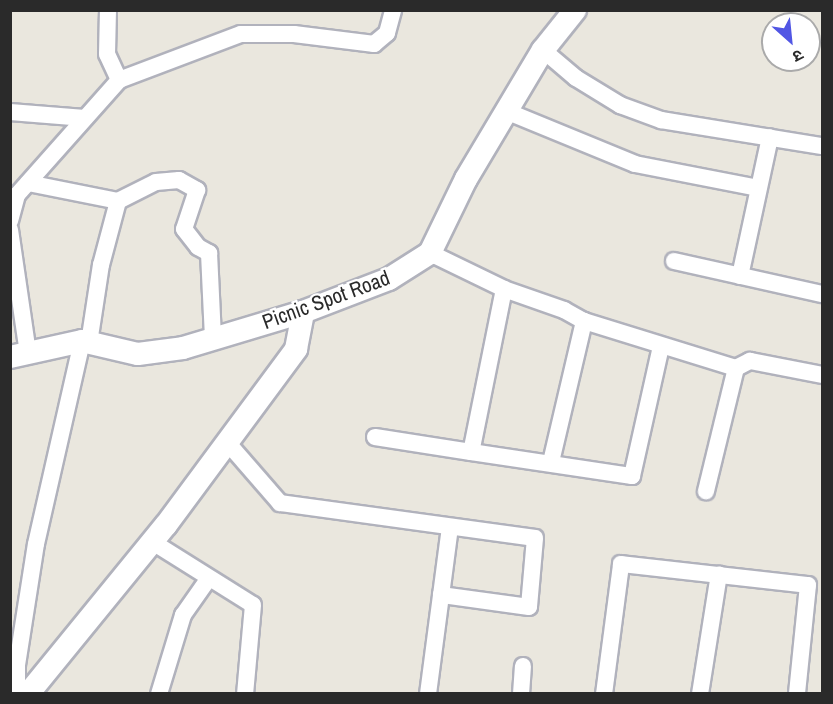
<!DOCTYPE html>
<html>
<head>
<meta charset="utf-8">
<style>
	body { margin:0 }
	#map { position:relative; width:833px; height:704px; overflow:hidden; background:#eae7de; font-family:"Archivo Narrow","Noto Sans Devanagari",sans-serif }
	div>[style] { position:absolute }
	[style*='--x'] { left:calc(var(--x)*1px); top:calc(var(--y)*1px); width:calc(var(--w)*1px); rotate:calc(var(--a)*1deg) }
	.roads { filter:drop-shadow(2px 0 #b1b2bc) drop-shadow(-2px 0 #b1b2bc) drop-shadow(0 2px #b1b2bc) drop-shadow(0 -2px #b1b2bc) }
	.street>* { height:16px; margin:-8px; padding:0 8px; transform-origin:8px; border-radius:8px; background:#fff }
	.secondary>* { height:22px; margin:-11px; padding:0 11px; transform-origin:11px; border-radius:11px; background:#fff }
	span { translate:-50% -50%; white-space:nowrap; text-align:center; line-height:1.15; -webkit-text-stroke:4.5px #fff; paint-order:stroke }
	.street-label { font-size:21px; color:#2a2a2a }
	.frame { position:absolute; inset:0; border:12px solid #2a2a2a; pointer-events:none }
	.north { position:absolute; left:761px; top:12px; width:60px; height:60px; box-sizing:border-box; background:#fff; border:2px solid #aaa; border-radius:50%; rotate:153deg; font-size:16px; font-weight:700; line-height:24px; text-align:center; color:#2a2a2a }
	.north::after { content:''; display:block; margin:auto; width:21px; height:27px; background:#5156e4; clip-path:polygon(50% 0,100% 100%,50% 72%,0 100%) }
</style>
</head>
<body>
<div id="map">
	<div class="roads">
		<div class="street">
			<i style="--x:108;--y:10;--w:44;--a:91.3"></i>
			<i style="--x:107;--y:54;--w:29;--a:65"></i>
			<i style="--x:543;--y:50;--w:43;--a:40.3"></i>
			<i style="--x:576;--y:78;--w:52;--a:31.5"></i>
			<i style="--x:620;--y:105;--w:44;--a:20.1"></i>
			<i style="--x:661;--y:120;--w:163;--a:9.2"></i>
			<i style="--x:506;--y:111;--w:139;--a:22.3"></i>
			<i style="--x:635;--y:164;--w:125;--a:11"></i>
			<i style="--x:10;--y:112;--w:75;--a:4.6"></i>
			<i style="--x:28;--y:183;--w:92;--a:11.3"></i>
			<i style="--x:10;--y:221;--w:27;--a:-75"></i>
			<i style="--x:17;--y:195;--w:154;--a:-48.4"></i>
			<i style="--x:119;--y:80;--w:130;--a:-20.7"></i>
			<i style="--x:241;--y:34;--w:53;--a:0"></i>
			<i style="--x:294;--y:34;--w:81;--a:7.1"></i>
			<i style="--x:374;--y:44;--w:17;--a:-40"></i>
			<i style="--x:387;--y:33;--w:24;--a:-75"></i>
			<i style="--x:10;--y:230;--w:124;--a:81.7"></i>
			<i style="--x:430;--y:253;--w:82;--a:25.9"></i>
			<i style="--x:504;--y:289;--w:64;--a:19.3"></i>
			<i style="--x:564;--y:310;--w:23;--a:29"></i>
			<i style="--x:584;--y:321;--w:159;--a:17.2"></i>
			<i style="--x:736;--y:368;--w:127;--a:103.7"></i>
			<i style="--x:674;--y:261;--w:152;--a:12.6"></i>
			<i style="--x:740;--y:276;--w:142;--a:-77.8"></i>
			<i style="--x:504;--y:289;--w:166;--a:101.4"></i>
			<i style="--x:471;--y:452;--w:163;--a:8.5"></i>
			<i style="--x:632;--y:476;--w:133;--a:-77.4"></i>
			<i style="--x:89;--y:343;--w:79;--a:-81.3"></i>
			<i style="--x:101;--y:265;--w:66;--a:-75.1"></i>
			<i style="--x:118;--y:201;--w:42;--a:-26.6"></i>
			<i style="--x:156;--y:182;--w:23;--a:-5"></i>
			<i style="--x:179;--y:180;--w:21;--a:29"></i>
			<i style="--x:197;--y:190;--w:41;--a:108.4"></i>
			<i style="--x:184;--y:229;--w:23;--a:52"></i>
			<i style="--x:198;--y:247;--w:13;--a:29"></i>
			<i style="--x:209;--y:253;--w:86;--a:87.3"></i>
			<i style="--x:736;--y:368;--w:16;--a:-27"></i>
			<i style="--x:750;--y:361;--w:73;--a:11"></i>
			<i style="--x:375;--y:437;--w:97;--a:8.9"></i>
			<i style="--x:227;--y:442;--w:81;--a:49"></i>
			<i style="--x:280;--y:503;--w:257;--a:7.8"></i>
			<i style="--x:535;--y:538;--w:69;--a:95"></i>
			<i style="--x:529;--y:607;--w:89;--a:-172.2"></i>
			<i style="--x:551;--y:462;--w:145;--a:-76.8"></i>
			<i style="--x:151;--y:541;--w:120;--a:32.1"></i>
			<i style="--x:253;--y:605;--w:89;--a:95.1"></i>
			<i style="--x:17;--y:694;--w:29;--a:-90"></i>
			<i style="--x:17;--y:665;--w:122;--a:-81.1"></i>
			<i style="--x:36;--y:544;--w:208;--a:-77.2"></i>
			<i style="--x:159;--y:694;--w:83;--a:-73.1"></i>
			<i style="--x:183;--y:615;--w:45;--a:-54.9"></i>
			<i style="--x:428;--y:694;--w:168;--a:-82.5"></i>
			<i style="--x:521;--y:694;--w:28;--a:-86"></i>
			<i style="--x:604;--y:694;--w:131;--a:-82.5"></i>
			<i style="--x:621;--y:564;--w:188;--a:6.4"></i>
			<i style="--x:808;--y:585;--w:110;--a:95.8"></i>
			<i style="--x:700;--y:694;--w:121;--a:-81"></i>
		</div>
		<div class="secondary">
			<i style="--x:10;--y:357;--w:74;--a:-12.5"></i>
			<i style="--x:82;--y:341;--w:57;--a:13.1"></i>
			<i style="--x:138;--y:354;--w:45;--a:-7.6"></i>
			<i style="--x:183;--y:348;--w:125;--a:-16.7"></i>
			<i style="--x:303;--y:312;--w:92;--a:-21"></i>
			<i style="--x:389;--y:279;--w:49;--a:-32.4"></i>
			<i style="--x:430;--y:253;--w:82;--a:-64.1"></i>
			<i style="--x:466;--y:179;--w:150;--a:-59.2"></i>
			<i style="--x:543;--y:50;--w:51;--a:-51.3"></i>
			<i style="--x:28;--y:694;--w:218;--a:-50.8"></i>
			<i style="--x:166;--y:525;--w:219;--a:-53.5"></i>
			<i style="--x:296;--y:349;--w:38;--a:-79"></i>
		</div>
	</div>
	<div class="street-label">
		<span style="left:326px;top:300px;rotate:-20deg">Picnic Spot Road</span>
	</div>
	<div class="frame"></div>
	<div class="north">उ</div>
</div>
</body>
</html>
